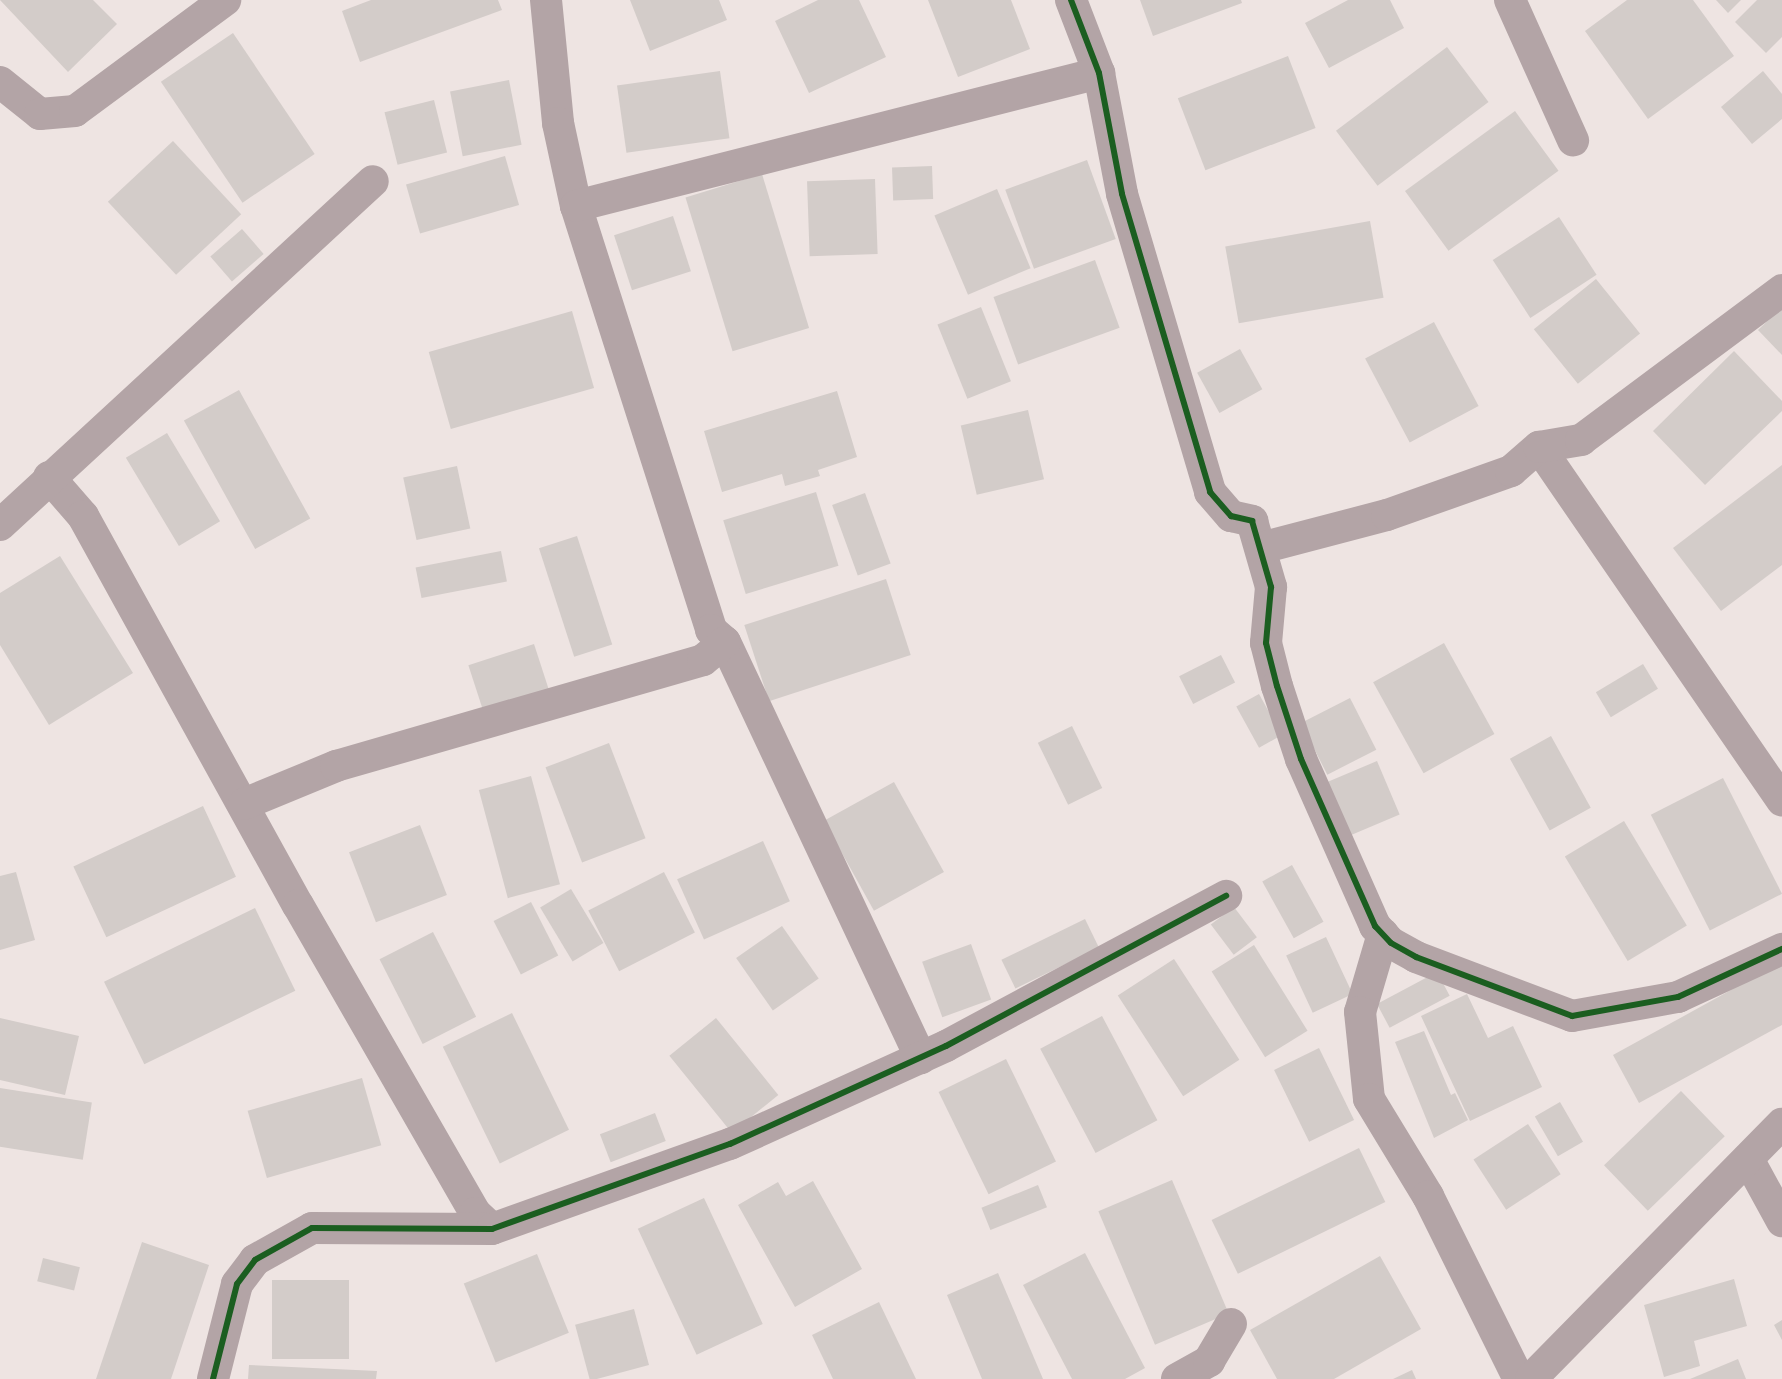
<!DOCTYPE html>
<html>
<head>
<meta charset="utf-8">
<style>
	body { margin:0 }
	#map { position:relative; width:1782px; height:1379px; overflow:hidden; background:#eee4e2; font-family:"DM Sans",sans-serif }
	div>[style] { position:absolute }
	[style*='--x'] { left:calc(var(--x)*1px); top:calc(var(--y)*1px); width:calc(var(--w)*1px); rotate:calc(var(--a)*1deg) }
	.building>* { inset:0; background:#d3ccc9; transform-origin:0 0 }
	.street>* { height:32px; margin:-16px; padding:0 16px; transform-origin:16px; border-radius:16px; background:#b3a4a6 }
	.cycleway>* { height:6px; margin:-3px; padding:0 3px; transform-origin:3px; border-radius:3px; background:#1b5e20 }
	span { translate:-50% -50%; white-space:nowrap; text-align:center; line-height:1.15; -webkit-text-stroke:5px #f4e1dc; paint-order:stroke }
</style>
</head>
<body>
<div id="map">
	<div class="building">
		<i style="clip-path:polygon(0 0,93px 0,117px 24px,68px 72px)"></i>
		<i style="clip-path:polygon(371px 0,498px 0,502px 10px,360px 62px,342px 11px)"></i>
		<i style="clip-path:polygon(630px 0,719px 0,727px 20px,650px 51px)"></i>
		<i style="clip-path:polygon(818px 0,859px 0,886px 57px,809px 93px,775px 21px)"></i>
		<i style="clip-path:polygon(928px 0,1011px 0,1030px 49px,958px 77px)"></i>
		<i style="clip-path:polygon(1140px 0,1241px 0,1242px 3px,1153px 36px)"></i>
		<i style="clip-path:polygon(1348px 0,1390px 0,1404px 28px,1329px 68px,1305px 23px)"></i>
		<i style="clip-path:polygon(1627px 0,1693px 0,1734px 56px,1648px 119px,1585px 31px)"></i>
		<i style="clip-path:polygon(1716px 0,1741px 0,1728px 13px)"></i>
		<i style="clip-path:polygon(1757px 0,1782px 0,1782px 37px,1766px 53px,1735px 22px)"></i>
		<i style="left:233px;top:33px;width:146px;height:87px;rotate:56deg"></i>
		<i style="left:1447px;top:47px;width:69px;height:139px;rotate:53deg"></i>
		<i style="left:1288px;top:56px;width:77px;height:118px;rotate:69deg"></i>
		<i style="left:720px;top:71px;width:68px;height:104px;rotate:82deg"></i>
		<i style="clip-path:polygon(1763px 71px,1782px 94px,1782px 119px,1752px 144px,1721px 107px)"></i>
		<i style="left:509px;top:80px;width:66px;height:60px;rotate:79deg"></i>
		<i style="left:434px;top:100px;width:54px;height:51px;rotate:76deg"></i>
		<i style="left:1515px;top:111px;width:74px;height:136px;rotate:54deg"></i>
		<i style="left:173px;top:141px;width:100px;height:89px;rotate:47deg"></i>
		<i style="left:505px;top:156px;width:51px;height:103px;rotate:74deg"></i>
		<i style="left:1087px;top:160px;width:84px;height:87px;rotate:70deg"></i>
		<i style="left:932px;top:166px;width:33px;height:40px;rotate:88deg"></i>
		<i style="left:762px;top:174px;width:161px;height:80px;rotate:73deg"></i>
		<i style="left:875px;top:179px;width:75px;height:68px;rotate:88deg"></i>
		<i style="left:997px;top:189px;width:86px;height:68px;rotate:67deg"></i>
		<i style="left:673px;top:216px;width:58px;height:62px;rotate:72deg"></i>
		<i style="left:1559px;top:217px;width:69px;height:79px;rotate:57deg"></i>
		<i style="left:1370px;top:221px;width:78px;height:147px;rotate:80deg"></i>
		<i style="left:242px;top:229px;width:33px;height:42px;rotate:49deg"></i>
		<i style="left:1095px;top:260px;width:72px;height:108px;rotate:70deg"></i>
		<i style="left:1596px;top:279px;width:70px;height:80px;rotate:51deg"></i>
		<i style="left:981px;top:307px;width:80px;height:47px;rotate:68deg"></i>
		<i style="clip-path:polygon(1782px 307px,1782px 355px,1758px 330px)"></i>
		<i style="left:572px;top:311px;width:80px;height:149px;rotate:74deg"></i>
		<i style="left:1434px;top:322px;width:95px;height:78px;rotate:62deg"></i>
		<i style="left:1240px;top:349px;width:46px;height:49px;rotate:61deg"></i>
		<i style="clip-path:polygon(1734px 351px,1782px 401px,1782px 411px,1705px 485px,1653px 431px)"></i>
		<i style="left:239px;top:390px;width:147px;height:63px;rotate:61deg"></i>
		<i style="clip-path:polygon(837px 391px,857px 457px,818px 470px,820px 476px,785px 486px,782px 474px,722px 492px,704px 431px)"></i>
		<i style="left:1028px;top:410px;width:71px;height:69px;rotate:77deg"></i>
		<i style="left:167px;top:433px;width:103px;height:48px;rotate:59deg"></i>
		<i style="clip-path:polygon(1782px 465px,1782px 565px,1721px 611px,1673px 548px)"></i>
		<i style="left:457px;top:466px;width:64px;height:55px;rotate:78deg"></i>
		<i style="left:816px;top:492px;width:77px;height:97px;rotate:73deg"></i>
		<i style="left:865px;top:493px;width:75px;height:35px;rotate:70deg"></i>
		<i style="left:577px;top:536px;width:114px;height:40px;rotate:72deg"></i>
		<i style="left:501px;top:551px;width:31px;height:87px;rotate:79deg"></i>
		<i style="clip-path:polygon(60px 556px,133px 673px,49px 725px,0 645px,0 593px)"></i>
		<i style="left:886px;top:579px;width:80px;height:149px;rotate:72deg"></i>
		<i style="left:1444px;top:643px;width:104px;height:81px;rotate:61deg"></i>
		<i style="left:534px;top:644px;width:51px;height:69px;rotate:72deg"></i>
		<i style="left:1221px;top:655px;width:31px;height:47px;rotate:63deg"></i>
		<i style="left:1643px;top:664px;width:29px;height:55px;rotate:59deg"></i>
		<i style="left:1259px;top:694px;width:47px;height:26px;rotate:61deg"></i>
		<i style="left:1350px;top:698px;width:58px;height:55px;rotate:63deg"></i>
		<i style="left:1072px;top:726px;width:69px;height:38px;rotate:64deg"></i>
		<i style="left:1551px;top:736px;width:82px;height:47px;rotate:61deg"></i>
		<i style="left:609px;top:743px;width:102px;height:68px;rotate:69deg"></i>
		<i style="left:1377px;top:761px;width:58px;height:61px;rotate:67deg"></i>
		<i style="left:531px;top:776px;width:112px;height:54px;rotate:75deg"></i>
		<i style="left:1723px;top:778px;width:130px;height:81px;rotate:63deg"></i>
		<i style="left:894px;top:782px;width:103px;height:80px;rotate:61deg"></i>
		<i style="left:203px;top:806px;width:78px;height:143px;rotate:65deg"></i>
		<i style="left:1624px;top:821px;width:122px;height:69px;rotate:59deg"></i>
		<i style="left:420px;top:825px;width:75px;height:76px;rotate:69deg"></i>
		<i style="left:763px;top:841px;width:66px;height:94px;rotate:66deg"></i>
		<i style="left:1292px;top:865px;width:65px;height:34px;rotate:61deg"></i>
		<i style="clip-path:polygon(16px 872px,35px 940px,0 950px,0 876px)"></i>
		<i style="left:664px;top:872px;width:68px;height:85px;rotate:63deg"></i>
		<i style="left:571px;top:889px;width:63px;height:36px;rotate:59deg"></i>
		<i style="left:531px;top:902px;width:60px;height:42px;rotate:63deg"></i>
		<i style="left:1234px;top:907px;width:38px;height:29px;rotate:53deg"></i>
		<i style="left:255px;top:908px;width:92px;height:168px;rotate:64deg"></i>
		<i style="left:1085px;top:919px;width:32px;height:93px;rotate:64deg"></i>
		<i style="left:782px;top:926px;width:64px;height:56px;rotate:55deg"></i>
		<i style="left:433px;top:932px;width:95px;height:60px;rotate:63deg"></i>
		<i style="left:1326px;top:937px;width:63px;height:44px;rotate:65deg"></i>
		<i style="left:971px;top:944px;width:59px;height:52px;rotate:70deg"></i>
		<i style="left:1254px;top:945px;width:101px;height:50px;rotate:58deg"></i>
		<i style="left:1174px;top:959px;width:120px;height:67px;rotate:57deg"></i>
		<i style="clip-path:polygon(1782px 962px,1782px 1025px,1639px 1103px,1613px 1055px)"></i>
		<i style="left:1437px;top:972px;width:27px;height:68px;rotate:62deg"></i>
		<i style="clip-path:polygon(1467px 994px,1488px 1038px,1513px 1026px,1542px 1087px,1470px 1121px,1421px 1016px)"></i>
		<i style="left:512px;top:1013px;width:130px;height:77px;rotate:64deg"></i>
		<i style="left:1102px;top:1016px;width:118px;height:70px;rotate:62deg"></i>
		<i style="clip-path:polygon(0 1018px,79px 1036px,65px 1095px,0 1080px)"></i>
		<i style="left:716px;top:1018px;width:99px;height:60px;rotate:51deg"></i>
		<i style="clip-path:polygon(1424px 1031px,1451px 1095px,1455px 1093px,1468px 1120px,1434px 1138px,1395px 1042px)"></i>
		<i style="left:1319px;top:1048px;width:80px;height:50px;rotate:64deg"></i>
		<i style="left:1006px;top:1059px;width:114px;height:75px;rotate:64deg"></i>
		<i style="left:362px;top:1078px;width:70px;height:119px;rotate:74deg"></i>
		<i style="left:0;top:1088px;width:93px;height:58px;rotate:9deg"></i>
		<i style="left:1681px;top:1091px;width:63px;height:107px;rotate:46deg"></i>
		<i style="left:1560px;top:1102px;width:46px;height:29px;rotate:60deg"></i>
		<i style="left:655px;top:1113px;width:30px;height:59px;rotate:69deg"></i>
		<i style="left:1528px;top:1124px;width:60px;height:65px;rotate:57deg"></i>
		<i style="left:1359px;top:1148px;width:60px;height:164px;rotate:64deg"></i>
		<i style="left:1172px;top:1180px;width:145px;height:80px;rotate:67deg"></i>
		<i style="clip-path:polygon(813px 1181px,862px 1269px,795px 1307px,738px 1205px,778px 1182px,786px 1196px)"></i>
		<i style="left:1038px;top:1185px;width:24px;height:61px;rotate:68deg"></i>
		<i style="left:704px;top:1198px;width:139px;height:73px;rotate:65deg"></i>
		<i style="clip-path:polygon(142px 1242px,209px 1265px,171px 1379px,96px 1379px)"></i>
		<i style="clip-path:polygon(1085px 1253px,1145px 1368px,1125px 1379px,1072px 1379px,1023px 1285px)"></i>
		<i style="left:537px;top:1254px;width:85px;height:79px;rotate:68deg"></i>
		<i style="clip-path:polygon(1380px 1256px,1421px 1329px,1334px 1379px,1277px 1379px,1250px 1330px)"></i>
		<i style="left:43px;top:1258px;width:38px;height:24px;rotate:14deg"></i>
		<i style="clip-path:polygon(998px 1273px,1043px 1379px,982px 1379px,947px 1295px)"></i>
		<i style="clip-path:polygon(1734px 1279px,1747px 1326px,1694px 1341px,1700px 1366px,1664px 1377px,1644px 1305px)"></i>
		<i style="left:272px;top:1280px;width:77px;height:79px"></i>
		<i style="clip-path:polygon(879px 1302px,916px 1379px,833px 1379px,812px 1335px)"></i>
		<i style="left:634px;top:1309px;width:58px;height:61px;rotate:75deg"></i>
		<i style="clip-path:polygon(1782px 1320px,1782px 1340px,1774px 1325px)"></i>
		<i style="clip-path:polygon(1738px 1359px,1746px 1379px,1690px 1379px)"></i>
		<i style="clip-path:polygon(249px 1365px,377px 1371px,376px 1379px,248px 1379px)"></i>
		<i style="clip-path:polygon(1412px 1370px,1416px 1379px,1393px 1379px)"></i>
	</div>
	<div class="street">
		<i style="--x:546;--y:0;--w:124;--a:84.4"></i>
		<i style="--x:558;--y:123;--w:85;--a:77.8"></i>
		<i style="--x:576;--y:206;--w:445;--a:72.3"></i>
		<i style="--x:711;--y:630;--w:18;--a:41"></i>
		<i style="--x:725;--y:642;--w:460;--a:64.8"></i>
		<i style="--x:1071;--y:0;--w:78;--a:69"></i>
		<i style="--x:1099;--y:73;--w:123;--a:79.2"></i>
		<i style="--x:1122;--y:194;--w:311;--a:73.5"></i>
		<i style="--x:1210;--y:492;--w:32;--a:49"></i>
		<i style="--x:1231;--y:516;--w:22;--a:13"></i>
		<i style="--x:1252;--y:521;--w:69;--a:73.9"></i>
		<i style="--x:1271;--y:587;--w:56;--a:95.1"></i>
		<i style="--x:1266;--y:643;--w:44;--a:75.7"></i>
		<i style="--x:1277;--y:686;--w:77;--a:71.8"></i>
		<i style="--x:1301;--y:759;--w:183;--a:66.1"></i>
		<i style="--x:1375;--y:926;--w:23;--a:47"></i>
		<i style="--x:1391;--y:943;--w:29;--a:29"></i>
		<i style="--x:1416;--y:957;--w:167;--a:20.7"></i>
		<i style="--x:1572;--y:1016;--w:108;--a:-10.2"></i>
		<i style="--x:1678;--y:997;--w:115;--a:-24.8"></i>
		<i style="--x:1510;--y:0;--w:154;--a:65.8"></i>
		<i style="--x:0;--y:82;--w:51;--a:38.7"></i>
		<i style="--x:40;--y:114;--w:35;--a:-5"></i>
		<i style="--x:75;--y:111;--w:187;--a:-36.5"></i>
		<i style="--x:576;--y:206;--w:540;--a:-14.27"></i>
		<i style="--x:1539;--y:447;--w:429;--a:55.5"></i>
		<i style="--x:49;--y:477;--w:52;--a:48.9"></i>
		<i style="--x:83;--y:516;--w:444;--a:61.1"></i>
		<i style="--x:298;--y:905;--w:355;--a:60.1"></i>
		<i style="--x:475;--y:1213;--w:23;--a:43"></i>
		<i style="--x:0;--y:525;--w:507;--a:-42.68"></i>
		<i style="--x:1261;--y:548;--w:130;--a:-14.7"></i>
		<i style="--x:1387;--y:515;--w:132;--a:-19.5"></i>
		<i style="--x:1511;--y:471;--w:37;--a:-41"></i>
		<i style="--x:1539;--y:447;--w:43;--a:-9.5"></i>
		<i style="--x:1581;--y:440;--w:251;--a:-36.7"></i>
		<i style="--x:244;--y:804;--w:100;--a:-22.4"></i>
		<i style="--x:336;--y:766;--w:382;--a:-16.1"></i>
		<i style="--x:703;--y:660;--w:28;--a:-39"></i>
		<i style="--x:1383;--y:934;--w:81;--a:106.4"></i>
		<i style="--x:1360;--y:1012;--w:87;--a:84.1"></i>
		<i style="--x:1369;--y:1099;--w:114;--a:58.7"></i>
		<i style="--x:1428;--y:1196;--w:204;--a:63.6"></i>
		<i style="--x:1748;--y:1159;--w:71;--a:61.3"></i>
		<i style="--x:213;--y:1379;--w:98;--a:-75.8"></i>
		<i style="--x:237;--y:1284;--w:30;--a:-53"></i>
		<i style="--x:255;--y:1260;--w:65;--a:-29.3"></i>
		<i style="--x:312;--y:1228;--w:180;--a:0.3"></i>
		<i style="--x:492;--y:1229;--w:253;--a:-19.7"></i>
		<i style="--x:730;--y:1144;--w:237;--a:-24.4"></i>
		<i style="--x:946;--y:1046;--w:318;--a:-28.2"></i>
		<i style="--x:1177;--y:1379;--w:37;--a:-29"></i>
		<i style="--x:1209;--y:1361;--w:43;--a:-59.3"></i>
		<i style="--x:1531;--y:1379;--w:358;--a:-45.5"></i>
	</div>
	<div class="cycleway">
		<i style="--x:1071;--y:0;--w:78;--a:69"></i>
		<i style="--x:1099;--y:73;--w:123;--a:79.2"></i>
		<i style="--x:1122;--y:194;--w:311;--a:73.5"></i>
		<i style="--x:1210;--y:492;--w:32;--a:49"></i>
		<i style="--x:1231;--y:516;--w:22;--a:13"></i>
		<i style="--x:1252;--y:521;--w:69;--a:73.9"></i>
		<i style="--x:1271;--y:587;--w:56;--a:95.1"></i>
		<i style="--x:1266;--y:643;--w:44;--a:75.7"></i>
		<i style="--x:1277;--y:686;--w:77;--a:71.8"></i>
		<i style="--x:1301;--y:759;--w:183;--a:66.1"></i>
		<i style="--x:1375;--y:926;--w:23;--a:47"></i>
		<i style="--x:1391;--y:943;--w:29;--a:29"></i>
		<i style="--x:1416;--y:957;--w:167;--a:20.7"></i>
		<i style="--x:1572;--y:1016;--w:108;--a:-10.2"></i>
		<i style="--x:1678;--y:997;--w:115;--a:-24.8"></i>
		<i style="--x:213;--y:1379;--w:98;--a:-75.8"></i>
		<i style="--x:237;--y:1284;--w:30;--a:-53"></i>
		<i style="--x:255;--y:1260;--w:65;--a:-29.3"></i>
		<i style="--x:312;--y:1228;--w:180;--a:0.3"></i>
		<i style="--x:492;--y:1229;--w:253;--a:-19.7"></i>
		<i style="--x:730;--y:1144;--w:237;--a:-24.4"></i>
		<i style="--x:946;--y:1046;--w:318;--a:-28.2"></i>
	</div>
</div>
</body>
</html>
